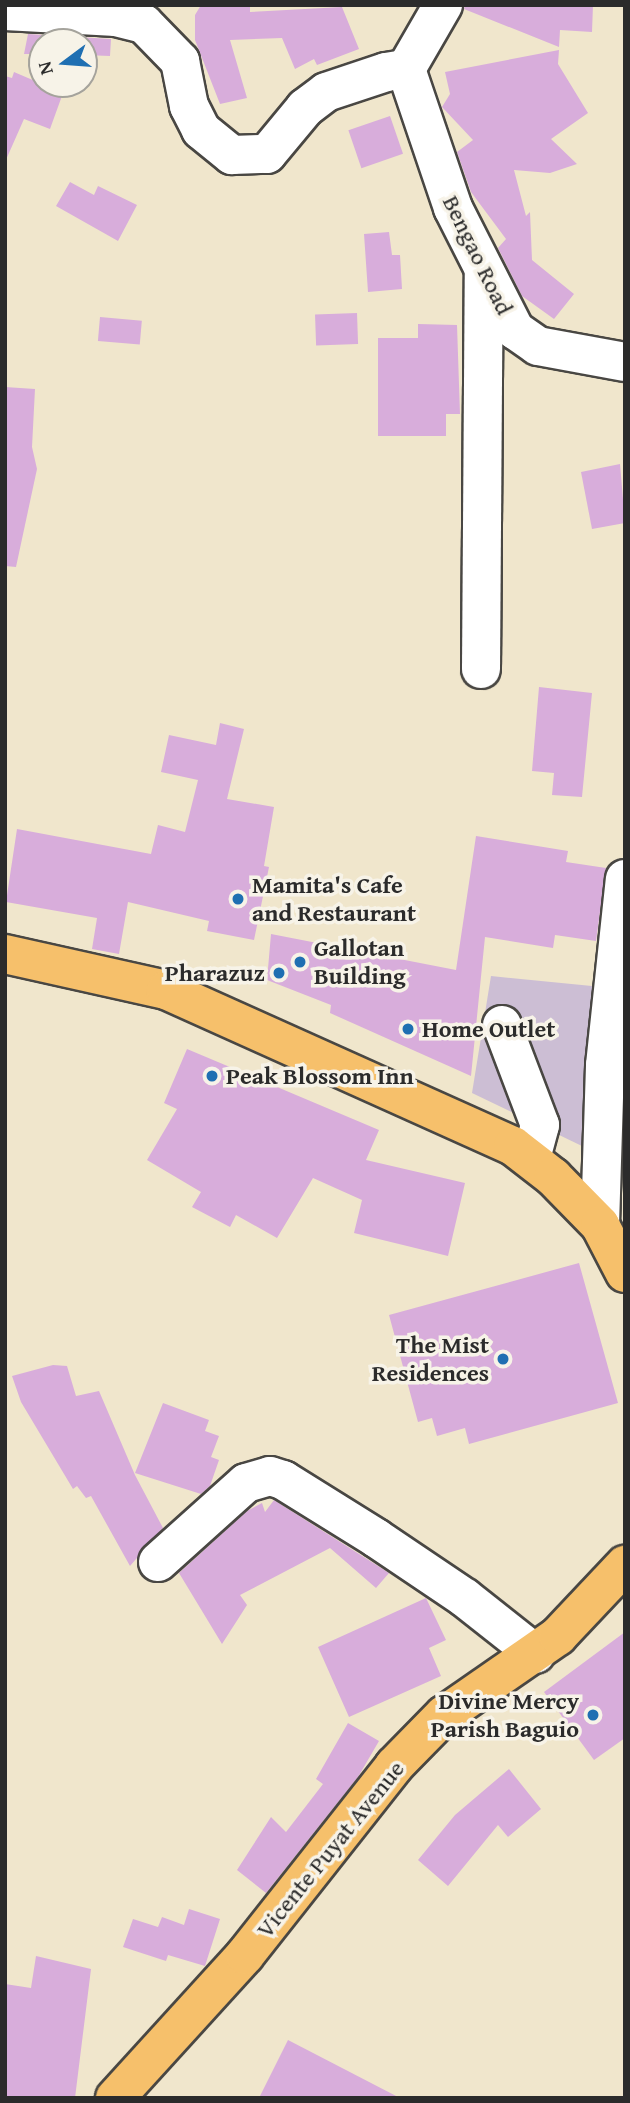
<!DOCTYPE html>
<html>
<head>
<meta charset="utf-8">
<style>
	body { margin:0 }
	#map { position:relative; width:630px; height:2103px; overflow:hidden; background:#f0e6cc; font-family:"Gentium Book Plus",serif }
	div>[style] { position:absolute }
	[style*='--x'] { left:calc(var(--x)*1px); top:calc(var(--y)*1px); width:calc(var(--w)*1px); rotate:calc(var(--a)*1deg) }
	.industrial>* { inset:0; background:#ccbed4 }
	.building>* { inset:0; background:#d8addb; transform-origin:0 0 }
	.roads { filter:drop-shadow(2px 0 #494743) drop-shadow(-2px 0 #494743) drop-shadow(0 2px #494743) drop-shadow(0 -2px #494743) }
	.minor>* { height:38px; margin:-19px; padding:0 19px; transform-origin:19px; border-radius:19px; background:#fff }
	.major>* { height:38px; margin:-19px; padding:0 19px; transform-origin:19px; border-radius:19px; background:#f6c06b }
	.dots>* { width:19px; height:19px; translate:-50% -50%; box-sizing:border-box; border:4px solid #f7f3e8; border-radius:50% }
	span { translate:-50% -50%; white-space:nowrap; text-align:center; line-height:1.15; -webkit-text-stroke:7px #f7f3e8; paint-order:stroke }
	.street-label { font-size:24px; color:#2b2b2b }
	.poi-label { font-size:24px; color:#2b2b2b; font-weight:700 }
	.left { translate:0 -50%; text-align:left }
	.right { translate:-100% -50%; text-align:right }
	.frame { position:absolute; inset:0; border:7px solid #2b2b2b; pointer-events:none }
	.north { position:absolute; left:28px; top:28px; width:70px; height:70px; box-sizing:border-box; background:#f7f3e8; border:2px solid #a5a39c; border-radius:50%; rotate:254deg; font-size:19px; font-weight:700; line-height:28px; text-align:center; color:#2b2b2b }
	.north::after { content:''; display:block; margin:auto; width:24px; height:32px; background:#1f6fb2; clip-path:polygon(50% 0,100% 100%,50% 72%,0 100%) }
</style>
</head>
<body>
<div id="map">
	<div class="industrial">
		<i style="clip-path:polygon(491px 976px,602px 987px,584px 1147px,472px 1093px)"></i>
	</div>
	<div class="building">
		<i style="clip-path:polygon(201px 5px,250px 5px,250px 12px,342px 7px,359px 49px,317px 65px,314px 59px,295px 69px,282px 38px,230px 40px,247px 98px,220px 104px,195px 40px,195px 15px)"></i>
		<i style="clip-path:polygon(465px 5px,593px 5px,592px 32px,560px 30px,559px 47px,464px 9px)"></i>
		<i style="clip-path:polygon(28px 34px,111px 39px,110px 56px,84px 55px,84px 42px,42px 42px,42px 54px,24px 54px)"></i>
		<i style="clip-path:polygon(559px 50px,558px 64px,588px 113px,551px 139px,577px 164px,550px 173px,514px 170px,526px 216px,530px 212px,532px 260px,574px 294px,554px 319px,522px 296px,498px 248px,506px 239px,471px 192px,457px 152px,473px 140px,442px 107px,450px 94px,445px 72px)"></i>
		<i style="clip-path:polygon(14px 72px,63px 93px,50px 129px,24px 119px,5px 162px,5px 76px,12px 78px)"></i>
		<i style="left:390px;top:116px;width:40px;height:44px;rotate:71deg"></i>
		<i style="clip-path:polygon(70px 182px,94px 195px,98px 186px,137px 205px,118px 241px,56px 206px)"></i>
		<i style="clip-path:polygon(389px 232px,392px 255px,400px 255px,402px 289px,368px 292px,364px 234px)"></i>
		<i style="left:357px;top:313px;width:31px;height:42px;rotate:88deg"></i>
		<i style="left:100px;top:317px;width:42px;height:24px;rotate:5deg"></i>
		<i style="clip-path:polygon(418px 324px,457px 325px,460px 414px,446px 414px,446px 436px,378px 436px,378px 338px,418px 338px)"></i>
		<i style="clip-path:polygon(5px 387px,35px 389px,32px 447px,37px 469px,16px 567px,5px 566px)"></i>
		<i style="clip-path:polygon(620px 464px,625px 523px,592px 529px,581px 472px)"></i>
		<i style="clip-path:polygon(539px 687px,592px 693px,582px 797px,552px 795px,554px 773px,532px 771px)"></i>
		<i style="clip-path:polygon(220px 723px,244px 729px,227px 799px,274px 807px,264px 866px,269px 867px,254px 940px,207px 931px,209px 921px,128px 902px,119px 954px,92px 949px,97px 918px,6px 902px,17px 829px,151px 854px,158px 825px,185px 832px,198px 780px,161px 772px,169px 735px,216px 745px)"></i>
		<i style="clip-path:polygon(476px 836px,568px 851px,566px 862px,606px 868px,596px 941px,555px 935px,553px 948px,485px 937px,471px 1076px,330px 1013px,331px 1005px,267px 980px,271px 934px,456px 970px)"></i>
		<i style="clip-path:polygon(187px 1049px,379px 1130px,366px 1160px,465px 1183px,448px 1256px,354px 1233px,362px 1200px,313px 1178px,277px 1238px,236px 1215px,230px 1227px,192px 1207px,201px 1192px,147px 1160px,177px 1109px,164px 1103px)"></i>
		<i style="clip-path:polygon(579px 1263px,618px 1403px,469px 1444px,465px 1428px,437px 1436px,432px 1418px,418px 1422px,389px 1315px)"></i>
		<i style="clip-path:polygon(53px 1365px,67px 1366px,76px 1396px,99px 1391px,135px 1475px,163px 1528px,130px 1566px,91px 1496px,86px 1498px,77px 1486px,73px 1489px,21px 1402px,12px 1376px)"></i>
		<i style="clip-path:polygon(163px 1403px,209px 1420px,205px 1431px,219px 1436px,211px 1457px,219px 1460px,210px 1486px,201px 1494px,135px 1473px)"></i>
		<i style="clip-path:polygon(274px 1500px,389px 1573px,376px 1588px,330px 1548px,240px 1595px,247px 1605px,222px 1644px,179px 1573px,247px 1511px,262px 1503px,265px 1512px)"></i>
		<i style="clip-path:polygon(426px 1598px,446px 1640px,429px 1648px,441px 1676px,349px 1717px,318px 1647px)"></i>
		<i style="clip-path:polygon(625px 1632px,625px 1738px,594px 1760px,544px 1692px)"></i>
		<i style="clip-path:polygon(348px 1723px,379px 1741px,358px 1777px,266px 1893px,237px 1870px,271px 1817px,286px 1832px,323px 1784px,316px 1779px)"></i>
		<i style="clip-path:polygon(509px 1769px,541px 1809px,508px 1837px,498px 1825px,448px 1886px,418px 1860px,455px 1815px)"></i>
		<i style="clip-path:polygon(189px 1909px,220px 1919px,205px 1966px,168px 1955px,166px 1961px,123px 1947px,133px 1919px,158px 1927px,162px 1917px,184px 1925px)"></i>
		<i style="clip-path:polygon(36px 1956px,91px 1969px,75px 2098px,5px 2098px,5px 1984px,31px 1988px)"></i>
		<i style="clip-path:polygon(288px 2040px,400px 2098px,259px 2098px)"></i>
	</div>
	<div class="roads">
		<div class="minor">
			<i style="--x:5;--y:11;--w:111;--a:3.1"></i>
			<i style="--x:116;--y:17;--w:29;--a:14"></i>
			<i style="--x:144;--y:24;--w:52;--a:45.8"></i>
			<i style="--x:180;--y:61;--w:46;--a:78.7"></i>
			<i style="--x:189;--y:106;--w:27;--a:63"></i>
			<i style="--x:201;--y:130;--w:40;--a:39"></i>
			<i style="--x:232;--y:155;--w:35;--a:-2"></i>
			<i style="--x:267;--y:154;--w:60;--a:-50.4"></i>
			<i style="--x:305;--y:108;--w:26;--a:-37"></i>
			<i style="--x:326;--y:92;--w:63;--a:-18.4"></i>
			<i style="--x:386;--y:72;--w:20;--a:-9"></i>
			<i style="--x:406;--y:69;--w:74;--a:-60"></i>
			<i style="--x:406;--y:69;--w:147;--a:71.3"></i>
			<i style="--x:453;--y:208;--w:137;--a:63.1"></i>
			<i style="--x:515;--y:330;--w:28;--a:35"></i>
			<i style="--x:538;--y:346;--w:88;--a:10.4"></i>
			<i style="--x:481;--y:669;--w:393;--a:-89.6"></i>
			<i style="--x:502;--y:1025;--w:107;--a:69.2"></i>
			<i style="--x:540;--y:1125;--w:34;--a:105"></i>
			<i style="--x:600;--y:1225;--w:160;--a:-88.2"></i>
			<i style="--x:605;--y:1065;--w:187;--a:-83.9"></i>
			<i style="--x:158;--y:1562;--w:118;--a:-41.9"></i>
			<i style="--x:246;--y:1483;--w:25;--a:-16"></i>
			<i style="--x:270;--y:1476;--w:14;--a:17"></i>
			<i style="--x:283;--y:1480;--w:110;--a:31.9"></i>
			<i style="--x:376;--y:1538;--w:107;--a:34"></i>
			<i style="--x:465;--y:1598;--w:90;--a:38.3"></i>
		</div>
		<div class="major">
			<i style="--x:5;--y:954;--w:165;--a:12.6"></i>
			<i style="--x:166;--y:990;--w:380;--a:24.2"></i>
			<i style="--x:513;--y:1146;--w:51;--a:37.8"></i>
			<i style="--x:553;--y:1177;--w:67;--a:45.6"></i>
			<i style="--x:600;--y:1225;--w:54;--a:62.5"></i>
			<i style="--x:115;--y:2098;--w:193;--a:-47.7"></i>
			<i style="--x:245;--y:1955;--w:241;--a:-51.7"></i>
			<i style="--x:394;--y:1766;--w:71;--a:-45.6"></i>
			<i style="--x:444;--y:1715;--w:139;--a:-34.7"></i>
			<i style="--x:558;--y:1636;--w:98;--a:-46.7"></i>
		</div>
	</div>
	<div class="dots">
		<i style="left:238px;top:899px;background:#1f6fb2"></i>
		<i style="left:300px;top:962px;background:#1f6fb2"></i>
		<i style="left:279px;top:973px;background:#1f6fb2"></i>
		<i style="left:408px;top:1029px;background:#1f6fb2"></i>
		<i style="left:212px;top:1076px;background:#1f6fb2"></i>
		<i style="left:503px;top:1359px;background:#1f6fb2"></i>
		<i style="left:593px;top:1715px;background:#1f6fb2"></i>
	</div>
	<div class="street-label">
		<span style="left:478px;top:255px;rotate:64deg">Bengao Road</span>
		<span style="left:330px;top:1849px;rotate:-51deg">Vicente Puyat Avenue</span>
	</div>
	<div class="poi-label">
		<span class="left" style="left:252px;top:899px">Mamita's Cafe<br>and Restaurant</span>
		<span class="left" style="left:314px;top:962px">Gallotan<br>Building</span>
		<span class="right" style="left:265px;top:973px">Pharazuz</span>
		<span class="left" style="left:422px;top:1029px">Home Outlet</span>
		<span class="left" style="left:226px;top:1076px">Peak Blossom Inn</span>
		<span class="right" style="left:489px;top:1359px">The Mist<br>Residences</span>
		<span class="right" style="left:579px;top:1715px">Divine Mercy<br>Parish Baguio</span>
	</div>
	<div class="frame"></div>
	<div class="north">N</div>
</div>
</body>
</html>
